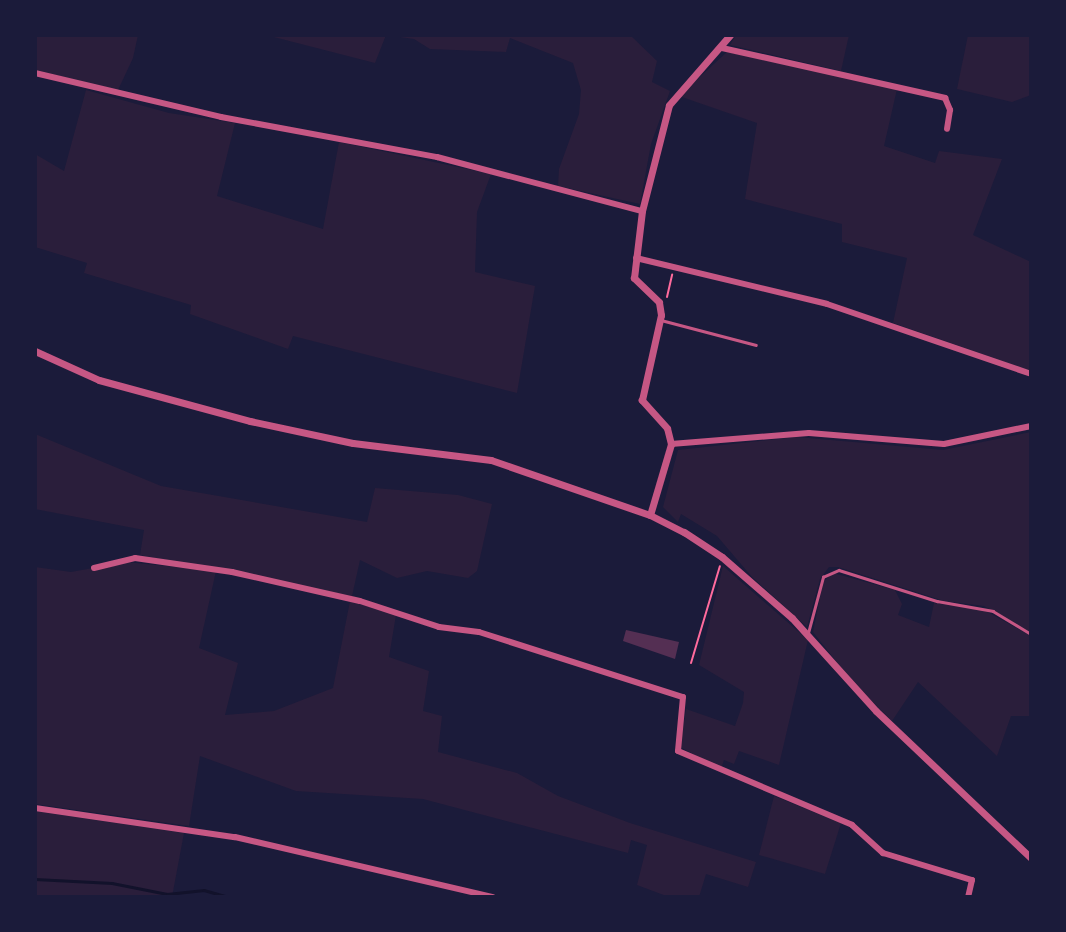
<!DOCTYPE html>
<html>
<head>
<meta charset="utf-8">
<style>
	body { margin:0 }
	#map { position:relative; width:1066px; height:932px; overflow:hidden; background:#1b1b3a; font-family:Rubik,sans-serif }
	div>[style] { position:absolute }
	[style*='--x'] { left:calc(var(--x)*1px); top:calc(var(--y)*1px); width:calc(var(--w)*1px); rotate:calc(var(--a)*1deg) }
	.green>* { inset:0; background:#2a1e3b }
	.stream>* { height:2.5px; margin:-1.25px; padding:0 1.25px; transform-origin:1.25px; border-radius:1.25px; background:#12122b }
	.building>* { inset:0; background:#542f53 }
	.path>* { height:2px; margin:-1px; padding:0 1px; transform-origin:1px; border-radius:1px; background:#ff6b9d }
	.service>* { height:2.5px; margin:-1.25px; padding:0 1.25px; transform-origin:1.25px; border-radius:1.25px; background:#c65784 }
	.minor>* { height:6px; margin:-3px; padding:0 3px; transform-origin:3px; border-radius:3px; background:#c65784 }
	.tertiary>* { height:7px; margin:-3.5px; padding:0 3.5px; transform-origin:3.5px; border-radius:3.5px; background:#c65784 }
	span { translate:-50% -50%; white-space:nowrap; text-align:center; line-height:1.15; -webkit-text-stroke:6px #1b1b3a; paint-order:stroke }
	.frame { position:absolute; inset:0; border:37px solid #1b1b3a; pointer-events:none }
</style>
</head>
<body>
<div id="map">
	<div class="green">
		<i style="clip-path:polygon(35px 35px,138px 35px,133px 58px,118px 90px,35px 70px)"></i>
		<i style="clip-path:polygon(266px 35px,630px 35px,657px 61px,652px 82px,670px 91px,651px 144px,640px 204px,558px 186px,559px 169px,579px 114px,581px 90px,573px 63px,510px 38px,506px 52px,430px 49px,414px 39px,386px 35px,375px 63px)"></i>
		<i style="clip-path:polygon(736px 35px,849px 35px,841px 71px,730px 45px)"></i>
		<i style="clip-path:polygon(968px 35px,1031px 35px,1031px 95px,1012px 102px,957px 89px)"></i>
		<i style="clip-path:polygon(727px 52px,897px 89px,884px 146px,935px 163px,939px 151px,1002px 159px,973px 235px,1031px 262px,1031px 371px,893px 323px,907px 258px,842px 242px,842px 224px,745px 199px,757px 123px,679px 96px)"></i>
		<i style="clip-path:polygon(86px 90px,169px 113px,235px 123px,217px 196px,323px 229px,339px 142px,491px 174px,477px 212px,475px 272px,535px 286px,517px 393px,293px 336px,288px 349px,190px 314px,191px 305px,84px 273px,87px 263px,35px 247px,35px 154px,64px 171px)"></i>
		<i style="clip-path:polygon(1031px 432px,1031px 633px,984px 606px,944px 601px,838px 567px,829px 567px,820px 579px,807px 627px,752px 577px,717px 536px,681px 514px,678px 522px,663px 507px,678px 450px,797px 437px,943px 450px)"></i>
		<i style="clip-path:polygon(35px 434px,161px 486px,367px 522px,375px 488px,458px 495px,492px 504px,477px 571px,468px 578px,427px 571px,397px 578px,360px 560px,352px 596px,140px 555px,144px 530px,35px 509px)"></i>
		<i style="clip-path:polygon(126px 562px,216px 571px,199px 648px,238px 663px,225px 715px,274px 711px,333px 688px,350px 601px,396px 615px,389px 657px,429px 671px,423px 711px,442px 716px,438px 752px,517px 773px,558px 796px,630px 823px,756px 862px,748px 887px,706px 874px,699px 897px,669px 897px,637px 885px,647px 845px,631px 840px,628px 853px,423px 799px,296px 791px,200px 756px,189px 826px,35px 804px,35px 567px,71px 572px)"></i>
		<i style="clip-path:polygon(723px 566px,808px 640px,779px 765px,739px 751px,734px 764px,724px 760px,721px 769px,680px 747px,686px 709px,735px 726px,743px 703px,744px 692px,699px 665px)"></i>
		<i style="clip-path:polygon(833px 573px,895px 590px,902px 604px,898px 615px,929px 627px,934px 603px,984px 610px,1031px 636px,1031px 716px,1011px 716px,997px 756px,918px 682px,892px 721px,854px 684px,813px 632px,823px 582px)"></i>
		<i style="clip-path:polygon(774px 796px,841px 823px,825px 874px,759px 855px)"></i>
		<i style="clip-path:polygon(35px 811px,184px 833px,172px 897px,35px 897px)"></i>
	</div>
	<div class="stream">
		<i style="--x:35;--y:879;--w:77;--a:3"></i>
		<i style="--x:112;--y:883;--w:56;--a:11.3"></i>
		<i style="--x:167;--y:894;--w:37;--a:-6"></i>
		<i style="--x:204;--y:890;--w:25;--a:16"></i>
		<i style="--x:246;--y:897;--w:18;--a:0"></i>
	</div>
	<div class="building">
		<i style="clip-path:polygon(626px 630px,679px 642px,675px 659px,623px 641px)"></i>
	</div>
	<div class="path">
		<i style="--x:667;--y:297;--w:23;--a:-77"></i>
		<i style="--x:691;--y:663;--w:101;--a:-73.4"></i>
	</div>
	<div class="service">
		<i style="--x:661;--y:320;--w:98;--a:14.7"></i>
		<i style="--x:808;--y:633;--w:58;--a:-75"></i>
		<i style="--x:823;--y:577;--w:17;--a:-24"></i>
		<i style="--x:839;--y:570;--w:103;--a:17.6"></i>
		<i style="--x:937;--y:601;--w:57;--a:10.1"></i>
		<i style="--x:993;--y:611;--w:44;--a:31.2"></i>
	</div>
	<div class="minor">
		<i style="--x:722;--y:48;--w:229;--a:12.6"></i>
		<i style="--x:945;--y:98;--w:13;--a:67"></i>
		<i style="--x:950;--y:110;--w:19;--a:99"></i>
		<i style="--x:35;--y:73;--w:191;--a:13.3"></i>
		<i style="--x:221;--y:117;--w:220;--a:10.5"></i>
		<i style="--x:437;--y:157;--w:212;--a:14.8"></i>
		<i style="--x:636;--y:258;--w:196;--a:13.5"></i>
		<i style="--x:827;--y:304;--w:216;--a:18.9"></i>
		<i style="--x:671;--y:444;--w:138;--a:-4.6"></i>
		<i style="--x:809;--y:433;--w:135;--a:4.7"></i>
		<i style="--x:944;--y:444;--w:89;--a:-11.7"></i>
		<i style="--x:94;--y:568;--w:42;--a:-13.7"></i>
		<i style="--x:135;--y:558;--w:98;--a:8.2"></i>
		<i style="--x:232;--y:572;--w:131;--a:12.8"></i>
		<i style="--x:360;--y:601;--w:83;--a:18.2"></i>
		<i style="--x:439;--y:627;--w:40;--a:7.1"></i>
		<i style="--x:479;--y:632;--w:214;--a:17.7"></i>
		<i style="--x:683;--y:697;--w:54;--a:95.3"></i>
		<i style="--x:678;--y:751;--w:189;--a:23"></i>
		<i style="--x:852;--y:825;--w:42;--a:42.1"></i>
		<i style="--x:883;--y:853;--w:93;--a:16.9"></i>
		<i style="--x:972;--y:880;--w:17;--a:103"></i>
		<i style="--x:35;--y:808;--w:202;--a:8.3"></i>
		<i style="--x:235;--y:837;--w:265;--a:13.1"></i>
	</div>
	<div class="tertiary">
		<i style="--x:35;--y:351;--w:70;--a:24.4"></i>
		<i style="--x:99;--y:380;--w:156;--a:15.2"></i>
		<i style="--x:250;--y:421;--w:105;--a:12.1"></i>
		<i style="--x:353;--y:443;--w:139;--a:7"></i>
		<i style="--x:491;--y:460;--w:168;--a:19.1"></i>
		<i style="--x:650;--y:515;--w:38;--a:27"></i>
		<i style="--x:684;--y:532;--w:45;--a:33.3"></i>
		<i style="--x:722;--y:557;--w:93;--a:41.1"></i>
		<i style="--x:792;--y:618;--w:125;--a:47.9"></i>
		<i style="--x:876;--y:711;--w:214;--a:43.5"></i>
		<i style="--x:650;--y:515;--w:74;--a:-73.5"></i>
		<i style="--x:671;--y:444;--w:16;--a:-104"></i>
		<i style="--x:667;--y:428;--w:38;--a:-132"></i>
		<i style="--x:642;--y:400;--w:87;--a:-77.4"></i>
		<i style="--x:661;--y:315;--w:13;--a:-99"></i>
		<i style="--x:659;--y:302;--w:35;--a:-136"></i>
		<i style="--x:634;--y:278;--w:67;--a:-83.2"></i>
		<i style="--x:642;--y:211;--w:109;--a:-75.7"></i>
		<i style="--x:669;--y:105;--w:93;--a:-48.9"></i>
	</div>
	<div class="frame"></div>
</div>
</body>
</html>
